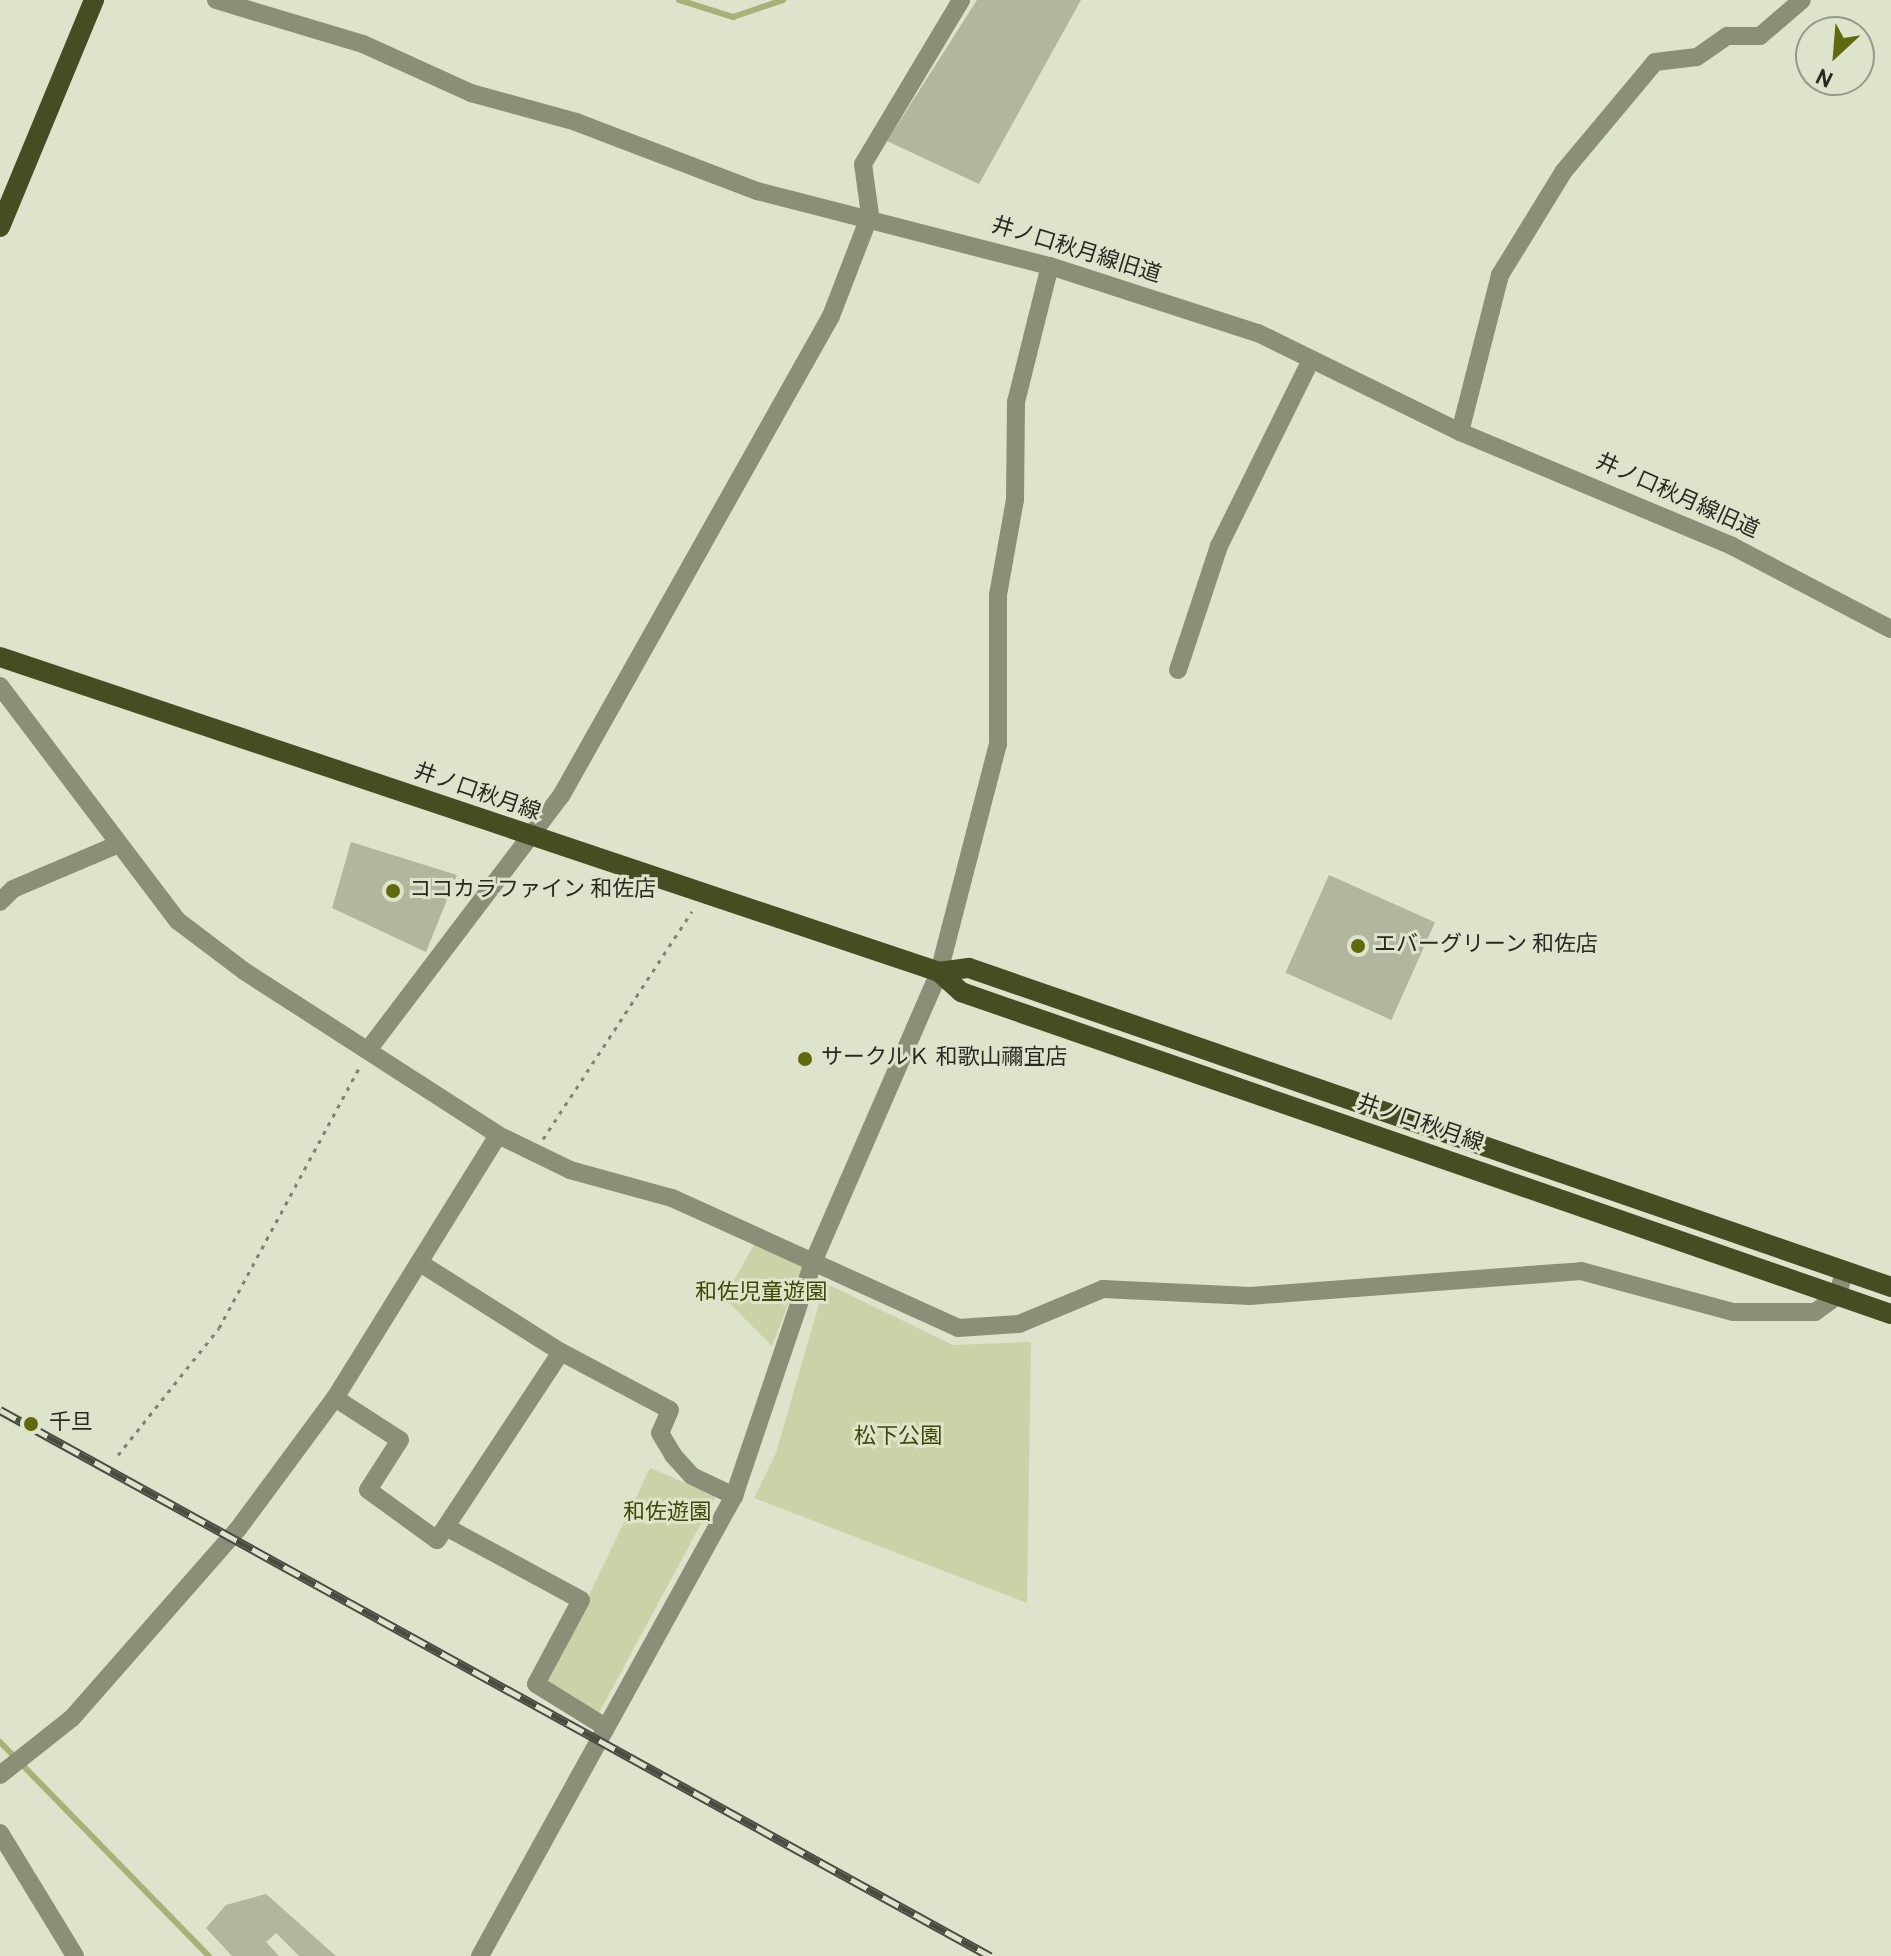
<!DOCTYPE html>
<meta charset="utf-8">
<style>
body{margin:0}
#map{position:relative;width:1891px;height:1956px;overflow:hidden;background:#dee3cb;font-family:Overpass,"Noto Sans JP",sans-serif}
div>[style]{position:absolute}
.green>*{inset:0;background:#cbd2a7}
.stream>*{height:6px;margin:-3px;padding:0 3px;transform-origin:3px;border-radius:3px;background:#a8b17a}
.building>*{inset:0;background:#b2b69f;transform-origin:0 0}
.path>*{height:3px;margin-top:-1.5px;transform-origin:0;background:repeating-linear-gradient(90deg,#808373 0 4px,transparent 0 10px)}
.minor>*{height:18px;margin:-9px;padding:0 9px;transform-origin:9px;border-radius:9px;background:#8b8f78}
.major>*{height:20px;margin:-10px;padding:0 10px;transform-origin:10px;border-radius:10px;background:#474d22}
.rail>*{height:9px;margin-top:-4.5px;transform-origin:0;background:repeating-linear-gradient(90deg,#dee3cb 0 18px,#4a4c41 0 36px);box-sizing:border-box;border-block:2px solid #4a4c41}
.dots>*{width:22px;height:22px;translate:-50% -50%;box-sizing:border-box;border:4px solid #dee3cb;border-radius:50%}
span{translate:-50% -50%;white-space:nowrap;text-align:center;line-height:1.15;-webkit-text-stroke:6px #dee3cb;paint-order:stroke}
.street-label{font-size:22px;color:#282a21}
.poi-label{font-size:22px;color:#282a21}
.left{translate:0 -50%;text-align:left}
.park-label{font-size:22px;color:#414804}
.north{position:absolute;left:1795px;top:16px;width:80px;height:80px;box-sizing:border-box;background:#dee3cb;border:2px solid #959987;border-radius:50%;rotate:206deg;font-size:22px;font-weight:700;line-height:32px;text-align:center;color:#282a21}
.north::after{content:'';display:block;margin:auto;width:28px;height:36px;background:#60690e;clip-path:polygon(50% 0,100% 100%,50% 72%,0 100%)}
</style>
<div id="map">
<div class="green">
<div style="clip-path:polygon(759px 1236px,803px 1266px,772px 1346px,724px 1298px)"></div>
<div style="clip-path:polygon(825px 1283px,953px 1345px,1031px 1342px,1027px 1603px,754px 1498px,776px 1453px)"></div>
<div style="clip-path:polygon(650px 1468px,716px 1496px,598px 1715px,547px 1683px)"></div>
</div>
<div class="stream">
<div style="left:679px;top:0;width:57px;rotate:17.5deg"></div>
<div style="left:733px;top:17px;width:53px;rotate:-18.8deg"></div>
<div style="left:0;top:1742px;width:299px;rotate:45.7deg"></div>
</div>
<div class="building">
<div style="clip-path:polygon(977px 0,1081px 0,979px 184px,887px 141px)"></div>
<div style="clip-path:polygon(351px 842px,457px 875px,426px 952px,332px 908px)"></div>
<div style="left:1329px;top:875px;width:116px;height:107px;rotate:24deg"></div>
<div style="clip-path:polygon(266px 1894px,336px 1956px,299px 1956px,276px 1933px,266px 1942px,279px 1956px,232px 1956px,206px 1928px,226px 1905px)"></div>
</div>
<div class="path">
<div style="left:543px;top:1139px;width:272px;rotate:-56.8deg"></div>
<div style="left:118px;top:1455px;width:162px;rotate:-51.5deg"></div>
<div style="left:219px;top:1328px;width:295px;rotate:-61.7deg"></div>
</div>
<div class="minor">
<div style="left:216px;top:0;width:153px;rotate:16.7deg"></div>
<div style="left:363px;top:44px;width:119px;rotate:24.4deg"></div>
<div style="left:471px;top:93px;width:109px;rotate:15.4deg"></div>
<div style="left:576px;top:122px;width:194px;rotate:20.9deg"></div>
<div style="left:757px;top:191px;width:302px;rotate:14.4deg"></div>
<div style="left:1050px;top:266px;width:219px;rotate:17.9deg"></div>
<div style="left:1258px;top:333px;width:225px;rotate:26.1deg"></div>
<div style="left:1460px;top:432px;width:295px;rotate:22.7deg"></div>
<div style="left:1732px;top:546px;width:179px;rotate:27.6deg"></div>
<div style="left:1460px;top:432px;width:162px;rotate:-75.7deg"></div>
<div style="left:1500px;top:275px;width:122px;rotate:-58.4deg"></div>
<div style="left:1564px;top:171px;width:142px;rotate:-50.1deg"></div>
<div style="left:1655px;top:62px;width:42px;rotate:-6.8deg"></div>
<div style="left:1697px;top:57px;width:37px;rotate:-35deg"></div>
<div style="left:1727px;top:36px;width:33px"></div>
<div style="left:1760px;top:36px;width:55px;rotate:-40.6deg"></div>
<div style="left:1178px;top:670px;width:131px;rotate:-71.7deg"></div>
<div style="left:1219px;top:546px;width:208px;rotate:-63.7deg"></div>
<div style="left:0;top:686px;width:295px;rotate:52.9deg"></div>
<div style="left:178px;top:921px;width:83px;rotate:37.1deg"></div>
<div style="left:244px;top:971px;width:302px;rotate:32.8deg"></div>
<div style="left:498px;top:1135px;width:80px;rotate:25.9deg"></div>
<div style="left:570px;top:1170px;width:106px;rotate:15.4deg"></div>
<div style="left:672px;top:1198px;width:314px;rotate:24.4deg"></div>
<div style="left:958px;top:1328px;width:61px;rotate:-3.8deg"></div>
<div style="left:1019px;top:1324px;width:91px;rotate:-22.6deg"></div>
<div style="left:1103px;top:1289px;width:147px;rotate:2.7deg"></div>
<div style="left:1250px;top:1296px;width:332px;rotate:-4.3deg"></div>
<div style="left:1581px;top:1271px;width:157px;rotate:15.1deg"></div>
<div style="left:1733px;top:1312px;width:82px"></div>
<div style="left:1815px;top:1312px;width:29px;rotate:-36deg"></div>
<div style="left:1838px;top:1295px;width:25px;rotate:-76deg"></div>
<div style="left:0;top:902px;width:18px;rotate:-45deg"></div>
<div style="left:13px;top:889px;width:115px;rotate:-23deg"></div>
<div style="left:368px;top:1050px;width:319px;rotate:-52.8deg"></div>
<div style="left:561px;top:796px;width:551px;rotate:-60.64deg"></div>
<div style="left:831px;top:316px;width:108px;rotate:-68.9deg"></div>
<div style="left:870px;top:215px;width:51px;rotate:-97.8deg"></div>
<div style="left:863px;top:164px;width:191px;rotate:-59.1deg"></div>
<div style="left:420px;top:1263px;width:167px;rotate:32.3deg"></div>
<div style="left:561px;top:1352px;width:123px;rotate:28deg"></div>
<div style="left:670px;top:1410px;width:25px;rotate:113deg"></div>
<div style="left:660px;top:1433px;width:26px;rotate:59deg"></div>
<div style="left:673px;top:1455px;width:28px;rotate:48deg"></div>
<div style="left:692px;top:1476px;width:47px;rotate:25.5deg"></div>
<div style="left:335px;top:1398px;width:77px;rotate:32.9deg"></div>
<div style="left:400px;top:1440px;width:59px;rotate:122.6deg"></div>
<div style="left:368px;top:1490px;width:85px;rotate:35.9deg"></div>
<div style="left:437px;top:1540px;width:225px;rotate:-56.6deg"></div>
<div style="left:446px;top:1527px;width:153px;rotate:28.4deg"></div>
<div style="left:581px;top:1600px;width:95px;rotate:118.2deg"></div>
<div style="left:536px;top:1684px;width:80px;rotate:31.7deg"></div>
<div style="left:0;top:1775px;width:92px;rotate:-38.4deg"></div>
<div style="left:72px;top:1718px;width:252px;rotate:-48.7deg"></div>
<div style="left:238px;top:1529px;width:163px;rotate:-53.5deg"></div>
<div style="left:335px;top:1398px;width:309px;rotate:-58.2deg"></div>
<div style="left:0;top:1833px;width:144px;rotate:58.6deg"></div>
<div style="left:480px;top:1956px;width:525px;rotate:-61.09deg"></div>
<div style="left:734px;top:1496px;width:249px;rotate:-71.3deg"></div>
<div style="left:814px;top:1260px;width:314px;rotate:-66.5deg"></div>
<div style="left:939px;top:972px;width:236px;rotate:-75.5deg"></div>
<div style="left:998px;top:744px;width:149px;rotate:-90deg"></div>
<div style="left:998px;top:595px;width:97px;rotate:-79.9deg"></div>
<div style="left:1015px;top:500px;width:98px;rotate:-89.4deg"></div>
<div style="left:1016px;top:402px;width:140px;rotate:-76deg"></div>
</div>
<div class="major">
<div style="left:0;top:227px;width:246px;rotate:-67.5deg"></div>
<div style="left:0;top:657px;width:990px;rotate:18.54deg"></div>
<div style="left:939px;top:972px;width:30px;rotate:42deg"></div>
<div style="left:961px;top:992px;width:984px;rotate:19.1deg"></div>
<div style="left:939px;top:972px;width:30px;rotate:-8deg"></div>
<div style="left:969px;top:968px;width:976px;rotate:19.08deg"></div>
</div>
<div class="rail">
<div style="left:0;top:1410px;width:1131px;rotate:28.88deg"></div>
</div>
<div class="dots">
<div style="left:393px;top:891px;background:#60690e"></div>
<div style="left:1358px;top:946px;background:#60690e"></div>
<div style="left:805px;top:1059px;background:#60690e"></div>
<div style="left:31px;top:1424px;background:#60690e"></div>
</div>
<div class="street-label">
<span style="left:1076px;top:251px;rotate:17deg">井ノ口秋月線旧道</span>
<span style="left:1677px;top:497px;rotate:24deg">井ノ口秋月線旧道</span>
<span style="left:477px;top:793px;rotate:19deg">井ノ口秋月線</span>
<span style="left:1420px;top:1124px;rotate:19deg">井ノ口秋月線</span>
</div>
<div class="poi-label">
<span class="left" style="left:409px;top:891px">ココカラファイン 和佐店</span>
<span class="left" style="left:1374px;top:946px">エバーグリーン 和佐店</span>
<span class="left" style="left:821px;top:1059px">サークルＫ 和歌山禰宜店</span>
<span class="left" style="left:49px;top:1424px">千旦</span>
</div>
<div class="park-label">
<span style="left:761px;top:1294px">和佐児童遊園</span>
<span style="left:898px;top:1438px">松下公園</span>
<span style="left:667px;top:1514px">和佐遊園</span>
</div>
<div class="north">N</div>
</div>
